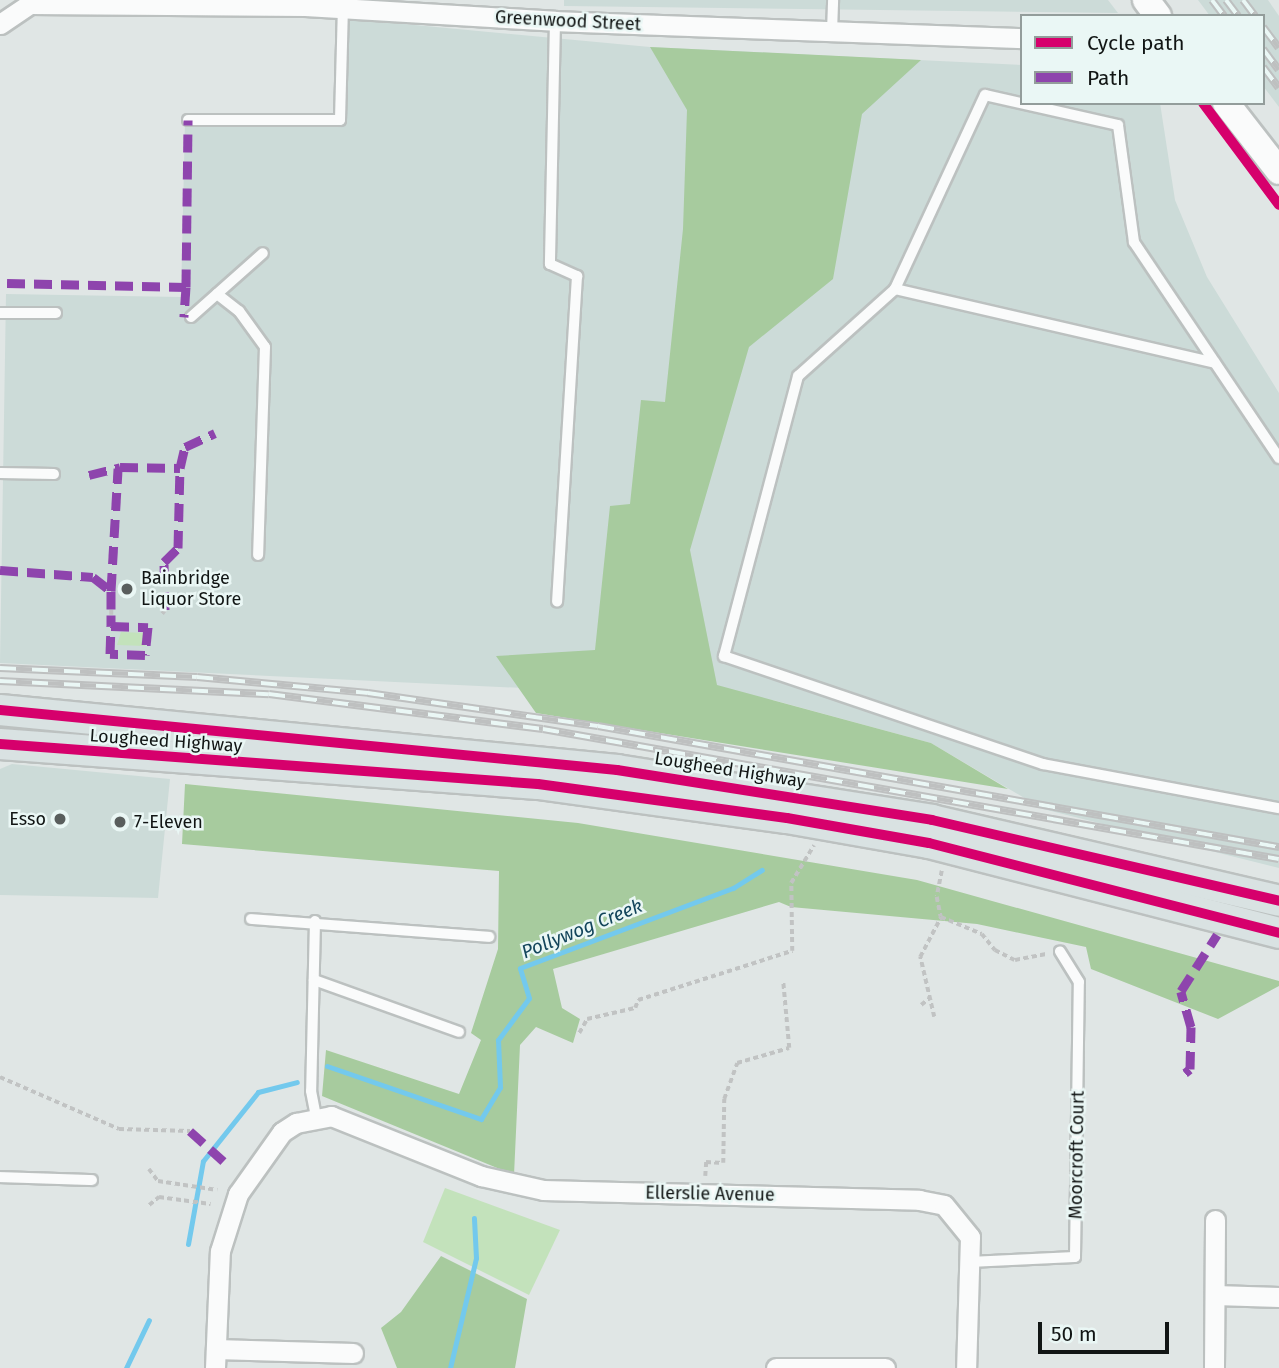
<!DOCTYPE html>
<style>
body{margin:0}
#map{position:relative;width:1279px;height:1368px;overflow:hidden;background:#e0e6e5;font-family:"Fira Sans",sans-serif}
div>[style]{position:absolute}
.built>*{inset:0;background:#ccdbd8}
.green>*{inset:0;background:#c3e2bb}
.forest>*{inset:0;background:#a7cb9e}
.stream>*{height:5px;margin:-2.5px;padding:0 2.5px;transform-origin:2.5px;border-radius:2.5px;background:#73c9ed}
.path>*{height:3.5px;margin-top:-1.75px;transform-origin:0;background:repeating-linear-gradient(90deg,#c1c3c3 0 5px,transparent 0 8.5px)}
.roads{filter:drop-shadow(2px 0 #bcc1c0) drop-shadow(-2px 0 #bcc1c0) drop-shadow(0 2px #bcc1c0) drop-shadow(0 -2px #bcc1c0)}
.lane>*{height:10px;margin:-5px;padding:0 5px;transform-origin:5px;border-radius:5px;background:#fafbfb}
.street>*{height:19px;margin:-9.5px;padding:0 9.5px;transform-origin:9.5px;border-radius:9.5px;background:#fafbfb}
.secondary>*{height:26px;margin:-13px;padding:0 13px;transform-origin:13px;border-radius:13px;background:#fafbfb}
.primary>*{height:30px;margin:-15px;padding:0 15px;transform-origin:15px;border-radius:15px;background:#d9e2e2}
.rail>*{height:8px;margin-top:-4px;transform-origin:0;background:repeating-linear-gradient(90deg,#eaf7f5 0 16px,#bec0c0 0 32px);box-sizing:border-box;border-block:2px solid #bec0c0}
.quiet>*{height:9px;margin-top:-4.5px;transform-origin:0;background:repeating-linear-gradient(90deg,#8e44ad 0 18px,transparent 0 27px)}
.cycleway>*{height:10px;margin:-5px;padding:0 5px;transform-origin:5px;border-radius:5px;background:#d6006c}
.dots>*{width:19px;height:19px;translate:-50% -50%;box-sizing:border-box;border:4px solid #eaf7f5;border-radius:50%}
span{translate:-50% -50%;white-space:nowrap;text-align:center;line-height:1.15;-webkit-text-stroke:5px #eaf7f5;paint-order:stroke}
.street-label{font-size:18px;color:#111514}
.poi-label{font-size:18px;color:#111514}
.left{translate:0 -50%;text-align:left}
.right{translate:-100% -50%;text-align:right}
.water-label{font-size:19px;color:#13455b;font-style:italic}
.legend{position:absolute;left:1020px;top:14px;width:245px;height:91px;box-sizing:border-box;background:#eaf7f5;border:2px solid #939d9b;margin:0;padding:9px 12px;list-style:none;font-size:21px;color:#111514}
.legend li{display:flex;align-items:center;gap:14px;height:35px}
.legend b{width:35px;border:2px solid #939d9b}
.scale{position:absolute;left:1038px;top:1322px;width:131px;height:32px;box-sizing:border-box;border:4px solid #111514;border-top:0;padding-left:9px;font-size:21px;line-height:24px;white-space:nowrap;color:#111514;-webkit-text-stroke:5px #eaf7f5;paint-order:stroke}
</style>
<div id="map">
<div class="built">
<div style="clip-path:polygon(564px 0,1108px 0,1118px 13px,564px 6px)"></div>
<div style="clip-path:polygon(1198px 0,1268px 0,1279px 16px,1279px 107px,1263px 86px,1263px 16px,1210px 16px)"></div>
<div style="clip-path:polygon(362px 20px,650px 47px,1022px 65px,1022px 103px,1160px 103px,1175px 200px,1207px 277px,1279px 393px,1279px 868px,1043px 809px,931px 743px,773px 700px,0 663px,6px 294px,181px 297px,185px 120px,340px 120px,343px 21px)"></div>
<div style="clip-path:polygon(12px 764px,170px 779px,158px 898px,0 895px,0 769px)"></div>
</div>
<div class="green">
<div style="clip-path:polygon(121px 632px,146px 633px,145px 646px,117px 645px)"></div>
<div style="clip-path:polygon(445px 1188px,560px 1230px,529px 1295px,423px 1242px)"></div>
</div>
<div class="forest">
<div style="clip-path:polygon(650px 47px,921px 60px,862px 114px,833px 279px,749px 347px,690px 550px,717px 685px,931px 743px,1008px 789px,536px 713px,496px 656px,595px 650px,610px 506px,630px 504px,641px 400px,665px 402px,683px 229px,687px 110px)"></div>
<div style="clip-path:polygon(185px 784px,578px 823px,917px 880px,1279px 981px,1279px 986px,1218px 1019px,1091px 969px,1086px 947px,977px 924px,791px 907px,779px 902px,553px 969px,562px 1008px,580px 1019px,573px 1043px,536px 1027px,520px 1045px,514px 1175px,322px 1096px,326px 1050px,459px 1094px,481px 1040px,471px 1033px,498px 949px,499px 871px,182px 844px)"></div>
<div style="clip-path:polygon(441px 1256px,527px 1299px,515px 1368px,397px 1368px,381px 1328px,401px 1312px)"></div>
</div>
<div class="stream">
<div style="left:327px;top:1066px;width:163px;rotate:19deg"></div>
<div style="left:481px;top:1119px;width:37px;rotate:-59deg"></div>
<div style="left:500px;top:1087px;width:47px;rotate:-92.4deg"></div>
<div style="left:498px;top:1040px;width:52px;rotate:-53.6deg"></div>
<div style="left:529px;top:998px;width:31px;rotate:-107deg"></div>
<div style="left:520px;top:968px;width:228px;rotate:-20.6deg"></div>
<div style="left:733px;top:888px;width:34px;rotate:-32deg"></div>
<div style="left:188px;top:1244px;width:84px;rotate:-79.8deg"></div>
<div style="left:203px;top:1161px;width:88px;rotate:-51.4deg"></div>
<div style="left:258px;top:1092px;width:40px;rotate:-14.4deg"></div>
<div style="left:126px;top:1368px;width:53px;rotate:-64.4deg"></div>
<div style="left:450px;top:1368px;width:113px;rotate:-76.7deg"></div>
<div style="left:476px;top:1258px;width:40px;rotate:-92.9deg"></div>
</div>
<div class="path">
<div style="left:162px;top:614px;width:5px;rotate:-53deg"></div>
<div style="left:111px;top:615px;width:6px;rotate:-90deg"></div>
<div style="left:942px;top:871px;width:26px;rotate:101deg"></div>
<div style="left:937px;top:897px;width:20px;rotate:79deg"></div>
<div style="left:941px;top:917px;width:44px;rotate:22.5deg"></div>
<div style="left:982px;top:934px;width:21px;rotate:51deg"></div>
<div style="left:995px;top:950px;width:22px;rotate:27deg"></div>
<div style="left:1015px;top:960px;width:33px;rotate:-11deg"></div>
<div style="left:921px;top:1005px;width:11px;rotate:-38deg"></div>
<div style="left:934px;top:1017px;width:62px;rotate:-103.1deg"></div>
<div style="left:920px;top:957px;width:45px;rotate:-62.3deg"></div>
<div style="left:579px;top:1033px;width:16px;rotate:-60deg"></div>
<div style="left:587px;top:1019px;width:49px;rotate:-12.9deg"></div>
<div style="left:635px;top:1008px;width:9px;rotate:-69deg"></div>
<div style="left:638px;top:1000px;width:162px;rotate:-17.7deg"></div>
<div style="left:792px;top:951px;width:68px;rotate:-90.8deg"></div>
<div style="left:791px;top:883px;width:44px;rotate:-58.8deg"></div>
<div style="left:0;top:1077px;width:130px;rotate:23.6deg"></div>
<div style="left:119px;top:1129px;width:71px;rotate:1.6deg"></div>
<div style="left:149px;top:1169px;width:15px;rotate:53deg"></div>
<div style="left:158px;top:1181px;width:60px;rotate:8.7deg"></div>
<div style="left:705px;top:1176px;width:14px;rotate:-86deg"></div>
<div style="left:706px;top:1162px;width:17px;rotate:3deg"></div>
<div style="left:723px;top:1163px;width:64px;rotate:-89.1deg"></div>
<div style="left:724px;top:1099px;width:38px;rotate:-70deg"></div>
<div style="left:737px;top:1063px;width:54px;rotate:-16.1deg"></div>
<div style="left:789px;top:1048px;width:66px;rotate:-95.2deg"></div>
<div style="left:149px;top:1205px;width:13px;rotate:-39deg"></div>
<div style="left:159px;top:1197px;width:52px;rotate:7.7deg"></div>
</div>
<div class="roads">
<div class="lane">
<div style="left:555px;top:21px;width:243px;rotate:91.2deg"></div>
<div style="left:550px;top:264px;width:30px;rotate:24deg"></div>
<div style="left:577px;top:276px;width:326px;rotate:93.5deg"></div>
<div style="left:832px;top:32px;width:32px;rotate:-88deg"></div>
<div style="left:188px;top:120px;width:152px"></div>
<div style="left:340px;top:120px;width:112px;rotate:-88.5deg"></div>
<div style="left:895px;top:289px;width:328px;rotate:13deg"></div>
<div style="left:217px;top:294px;width:28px;rotate:38deg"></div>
<div style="left:239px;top:311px;width:44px;rotate:54.2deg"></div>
<div style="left:265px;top:347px;width:208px;rotate:91.9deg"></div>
<div style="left:0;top:313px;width:56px"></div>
<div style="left:191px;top:317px;width:96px;rotate:-41.6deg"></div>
<div style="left:1279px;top:458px;width:260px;rotate:-123.9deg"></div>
<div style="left:1134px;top:242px;width:118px;rotate:-97.8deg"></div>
<div style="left:1118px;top:125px;width:136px;rotate:-167.3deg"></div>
<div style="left:985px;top:95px;width:214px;rotate:114.9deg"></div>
<div style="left:895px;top:289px;width:130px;rotate:138.1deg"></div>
<div style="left:798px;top:376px;width:290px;rotate:104.8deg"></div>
<div style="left:724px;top:656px;width:337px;rotate:18.7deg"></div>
<div style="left:1043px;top:764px;width:240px;rotate:10.6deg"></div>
<div style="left:0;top:473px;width:54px;rotate:1.1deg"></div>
<div style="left:251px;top:919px;width:239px;rotate:4.3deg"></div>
<div style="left:315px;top:921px;width:170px;rotate:91.3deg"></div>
<div style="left:311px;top:1091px;width:26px;rotate:79deg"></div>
<div style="left:314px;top:980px;width:154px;rotate:19.7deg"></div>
<div style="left:0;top:1177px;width:92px;rotate:1.9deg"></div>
<div style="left:969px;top:1262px;width:106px;rotate:-2.7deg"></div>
<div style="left:1075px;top:1257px;width:275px;rotate:-89.2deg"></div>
<div style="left:1079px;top:982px;width:36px;rotate:-122deg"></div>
</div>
<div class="street">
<div style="left:0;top:24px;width:36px;rotate:-34deg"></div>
<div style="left:30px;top:4px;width:275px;rotate:0.4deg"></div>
<div style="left:305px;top:6px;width:250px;rotate:3.4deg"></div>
<div style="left:555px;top:21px;width:467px;rotate:2.1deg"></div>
<div style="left:1215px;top:1295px;width:64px;rotate:1.8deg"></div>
<div style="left:216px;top:1349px;width:137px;rotate:1.7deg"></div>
<div style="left:215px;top:1368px;width:117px;rotate:-87.6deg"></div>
<div style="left:220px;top:1251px;width:60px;rotate:-72.5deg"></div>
<div style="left:238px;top:1194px;width:76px;rotate:-54.6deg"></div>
<div style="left:282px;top:1132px;width:17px;rotate:-33deg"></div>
<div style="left:296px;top:1123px;width:36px;rotate:-11deg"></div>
<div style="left:331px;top:1116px;width:162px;rotate:21.8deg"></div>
<div style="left:481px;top:1176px;width:64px;rotate:12.7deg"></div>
<div style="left:543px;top:1190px;width:376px;rotate:1.5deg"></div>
<div style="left:919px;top:1200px;width:25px;rotate:11deg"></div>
<div style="left:944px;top:1205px;width:41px;rotate:50.9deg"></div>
<div style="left:970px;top:1237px;width:131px;rotate:91.7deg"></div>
<div style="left:776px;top:1368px;width:109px"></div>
<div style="left:1214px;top:1368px;width:148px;rotate:-89.6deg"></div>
</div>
<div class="secondary">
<div style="left:1146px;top:0;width:20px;rotate:53deg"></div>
<div style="left:1226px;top:103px;width:86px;rotate:52.1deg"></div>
</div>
<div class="primary">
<div style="left:0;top:710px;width:620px;rotate:5.55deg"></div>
<div style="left:617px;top:770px;width:319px;rotate:9deg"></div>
<div style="left:932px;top:820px;width:356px;rotate:13.1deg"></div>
<div style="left:0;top:744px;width:539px;rotate:4.25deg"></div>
<div style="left:538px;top:784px;width:251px;rotate:7.8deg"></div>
<div style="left:787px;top:818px;width:144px;rotate:10deg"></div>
<div style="left:929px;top:843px;width:361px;rotate:14.4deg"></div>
</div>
</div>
<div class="rail">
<div style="left:1212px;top:0;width:20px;rotate:53deg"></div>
<div style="left:1226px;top:0;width:20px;rotate:53deg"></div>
<div style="left:1243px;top:0;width:20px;rotate:53deg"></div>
<div style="left:1263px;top:27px;width:26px;rotate:53deg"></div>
<div style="left:1263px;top:49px;width:26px;rotate:53deg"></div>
<div style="left:1263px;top:67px;width:26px;rotate:53deg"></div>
<div style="left:0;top:668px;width:197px;rotate:2.6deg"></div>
<div style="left:197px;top:677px;width:172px;rotate:5.3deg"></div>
<div style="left:368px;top:693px;width:232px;rotate:8.2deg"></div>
<div style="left:598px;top:726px;width:692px;rotate:10.08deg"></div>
<div style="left:0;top:681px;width:269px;rotate:2.8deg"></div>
<div style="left:269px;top:694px;width:276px;rotate:7.3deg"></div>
<div style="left:543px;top:729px;width:747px;rotate:10.02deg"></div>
</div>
<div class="quiet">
<div style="left:7px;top:283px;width:179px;rotate:1.3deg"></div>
<div style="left:186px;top:287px;width:30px;rotate:94deg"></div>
<div style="left:186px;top:287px;width:167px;rotate:-89.3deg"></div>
<div style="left:89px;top:475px;width:32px;rotate:-14deg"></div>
<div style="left:120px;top:467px;width:60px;rotate:1deg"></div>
<div style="left:0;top:570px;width:93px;rotate:4.3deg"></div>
<div style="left:93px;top:577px;width:23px;rotate:38deg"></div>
<div style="left:111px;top:591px;width:18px;rotate:90deg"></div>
<div style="left:111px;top:591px;width:123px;rotate:-86.7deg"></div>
<div style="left:165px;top:610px;width:48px;rotate:-91.2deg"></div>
<div style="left:164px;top:562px;width:20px;rotate:-45deg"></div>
<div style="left:178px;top:548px;width:80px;rotate:-88.6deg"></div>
<div style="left:180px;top:468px;width:22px;rotate:-77deg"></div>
<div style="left:185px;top:447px;width:33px;rotate:-25deg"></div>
<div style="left:111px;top:626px;width:37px;rotate:2deg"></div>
<div style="left:148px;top:627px;width:28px;rotate:96deg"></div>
<div style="left:145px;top:655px;width:35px;rotate:-178deg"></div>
<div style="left:110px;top:654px;width:28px;rotate:-88deg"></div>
<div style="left:111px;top:626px;width:11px;rotate:-90deg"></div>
<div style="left:1185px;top:1073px;width:6px;rotate:-39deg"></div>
<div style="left:1190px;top:1069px;width:42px;rotate:-88.6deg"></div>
<div style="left:1191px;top:1027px;width:37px;rotate:-106deg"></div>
<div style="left:1181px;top:991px;width:67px;rotate:-57.3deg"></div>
<div style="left:190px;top:1131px;width:54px;rotate:42deg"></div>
</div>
<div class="cycleway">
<div style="left:1203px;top:103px;width:127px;rotate:53.3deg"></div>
<div style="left:0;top:710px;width:620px;rotate:5.55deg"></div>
<div style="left:617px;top:770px;width:319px;rotate:9deg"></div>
<div style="left:932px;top:820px;width:356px;rotate:13.1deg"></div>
<div style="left:0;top:744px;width:539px;rotate:4.25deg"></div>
<div style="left:538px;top:784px;width:251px;rotate:7.8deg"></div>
<div style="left:787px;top:818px;width:144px;rotate:10deg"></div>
<div style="left:929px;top:843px;width:361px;rotate:14.4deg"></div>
</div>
<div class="dots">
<div style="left:127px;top:589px;background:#595e5d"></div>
<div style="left:60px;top:819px;background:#595e5d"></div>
<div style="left:120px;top:822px;background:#595e5d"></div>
</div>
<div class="street-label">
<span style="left:568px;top:21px;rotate:3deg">Greenwood Street</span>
<span style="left:166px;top:741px;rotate:4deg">Lougheed Highway</span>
<span style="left:730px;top:770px;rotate:9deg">Lougheed Highway</span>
<span style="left:1077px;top:1155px;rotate:-89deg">Moorcroft Court</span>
<span style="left:710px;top:1194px;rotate:1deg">Ellerslie Avenue</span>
</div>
<div class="poi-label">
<span class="left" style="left:141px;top:589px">Bainbridge<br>Liquor Store</span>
<span class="right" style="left:46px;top:819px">Esso</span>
<span class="left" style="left:134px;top:822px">7-Eleven</span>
</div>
<div class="water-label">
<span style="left:582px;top:929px;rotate:-22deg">Pollywog Creek</span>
</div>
<ul class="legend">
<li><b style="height:9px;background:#d6006c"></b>Cycle path</li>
<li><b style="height:9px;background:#8e44ad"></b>Path</li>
</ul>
<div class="scale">50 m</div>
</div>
